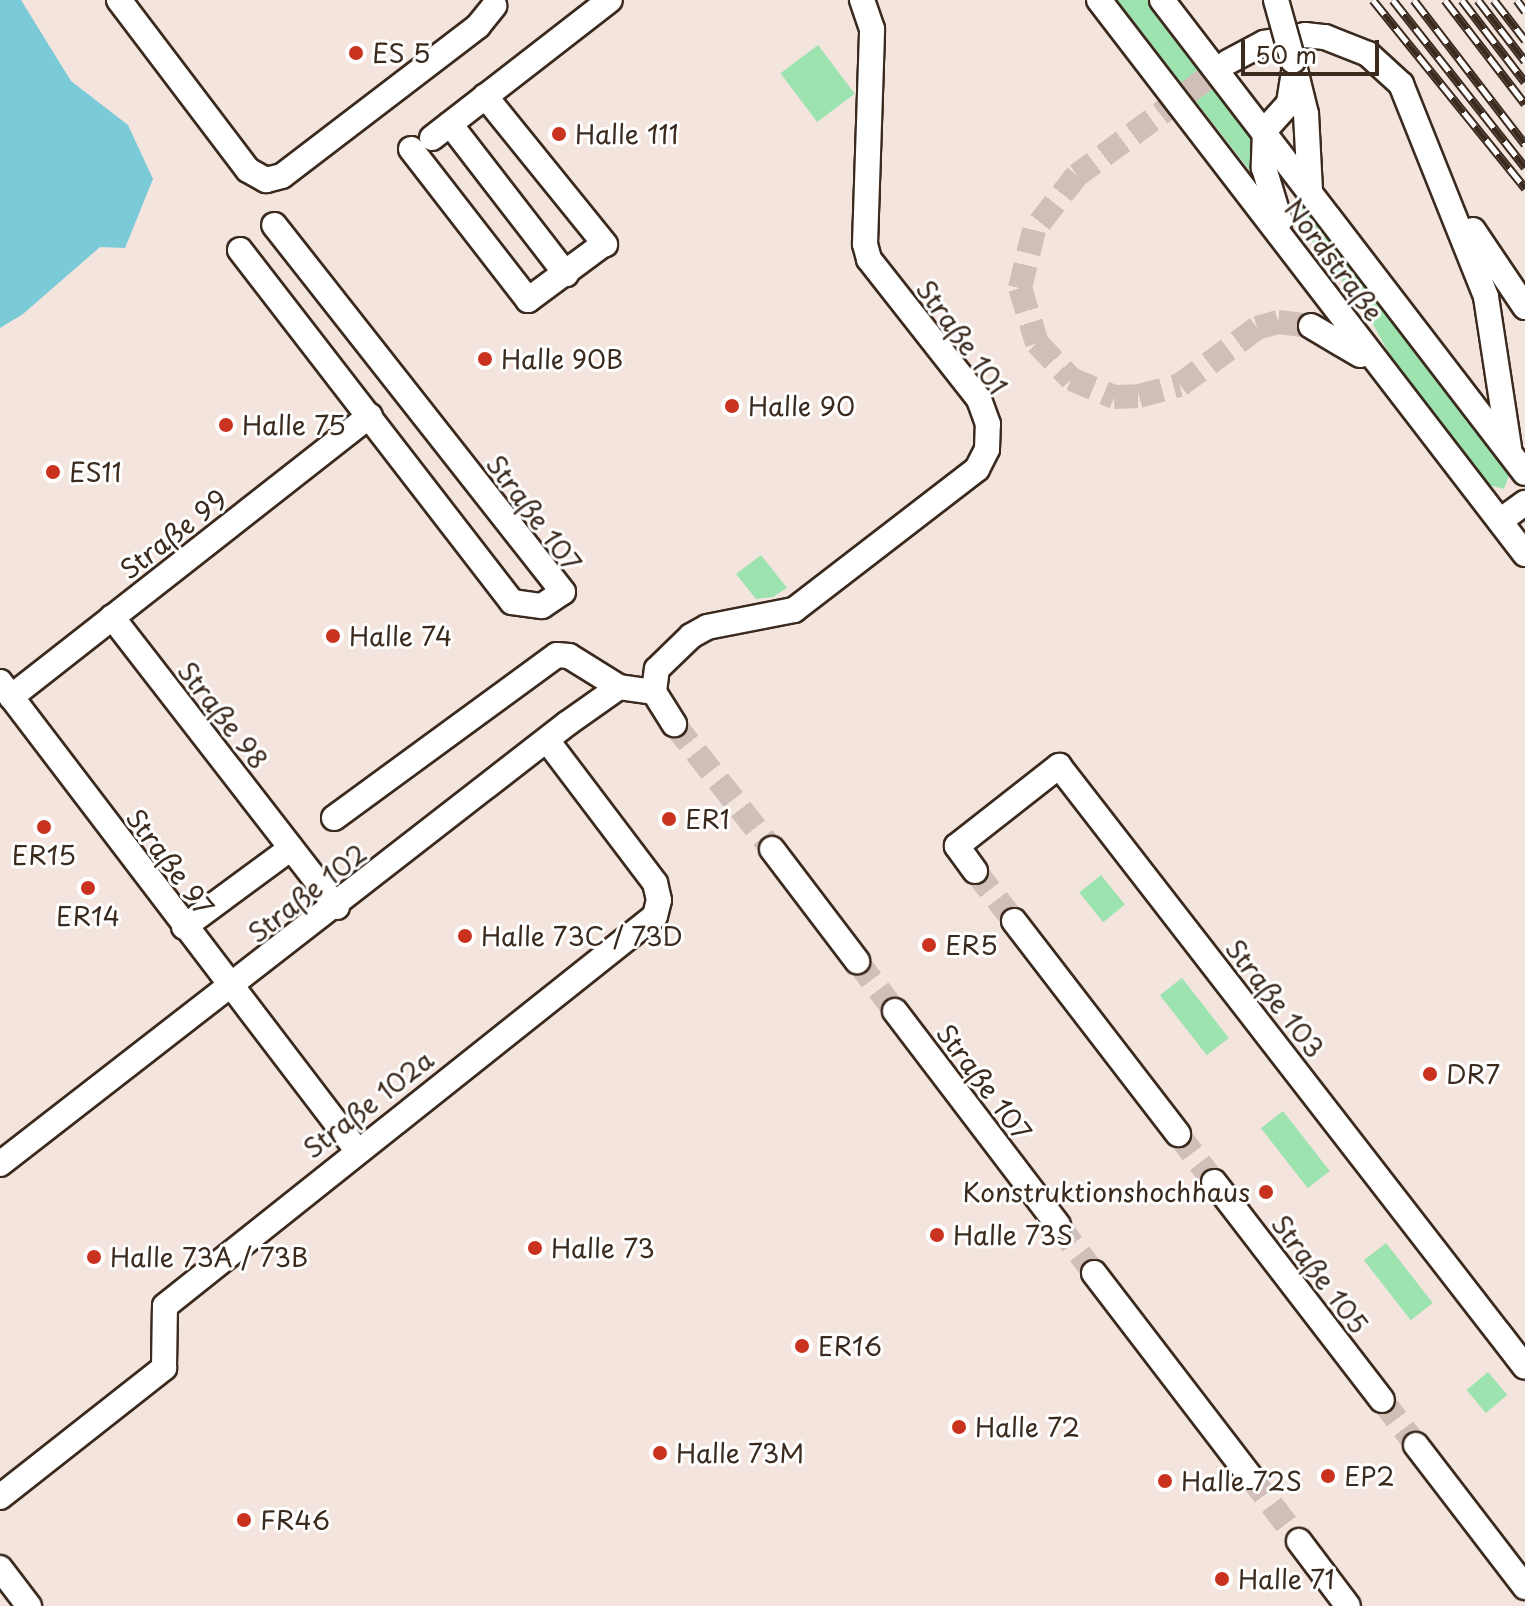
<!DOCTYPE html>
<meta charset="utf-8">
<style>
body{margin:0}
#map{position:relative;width:1525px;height:1606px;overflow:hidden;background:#f4e4de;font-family:"Playpen Sans",sans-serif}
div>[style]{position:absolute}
.green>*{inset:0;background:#9de3b0;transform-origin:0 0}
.water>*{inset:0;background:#7bcad7}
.minor-tunnel>*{height:24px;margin-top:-12px;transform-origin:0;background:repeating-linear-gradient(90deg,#cfbfb8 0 24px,transparent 0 36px)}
.roads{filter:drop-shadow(2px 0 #3b2a1e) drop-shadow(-2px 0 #3b2a1e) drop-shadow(0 2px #3b2a1e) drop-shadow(0 -2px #3b2a1e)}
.minor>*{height:24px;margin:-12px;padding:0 12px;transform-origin:12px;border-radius:12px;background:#fff}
.rail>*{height:9px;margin-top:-4.5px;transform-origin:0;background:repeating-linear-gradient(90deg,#fff 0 18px,#3b2a1e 0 36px);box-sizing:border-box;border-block:2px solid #3b2a1e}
.bridges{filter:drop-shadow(2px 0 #3b2a1e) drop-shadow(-2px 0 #3b2a1e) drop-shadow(0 2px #3b2a1e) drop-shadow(0 -2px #3b2a1e)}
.minor-bridge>*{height:24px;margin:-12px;padding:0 12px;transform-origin:12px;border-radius:12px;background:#fff}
.dots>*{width:22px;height:22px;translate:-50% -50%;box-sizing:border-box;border:4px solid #fff;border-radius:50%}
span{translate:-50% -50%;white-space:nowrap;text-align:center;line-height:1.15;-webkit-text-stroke:6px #fff;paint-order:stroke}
.poi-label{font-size:26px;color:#3b2a1e}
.left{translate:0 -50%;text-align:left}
.right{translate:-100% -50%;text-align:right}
.street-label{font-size:26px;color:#3b2a1e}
.scale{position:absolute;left:1241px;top:40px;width:138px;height:36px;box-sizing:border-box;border:4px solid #3b2a1e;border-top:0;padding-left:10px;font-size:24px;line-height:28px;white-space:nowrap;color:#3b2a1e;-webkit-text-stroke:6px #fff;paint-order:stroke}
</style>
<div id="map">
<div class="green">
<div style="clip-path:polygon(1117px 0,1150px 0,1250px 132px,1250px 171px)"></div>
<div style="left:818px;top:45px;width:61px;height:47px;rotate:53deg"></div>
<div style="clip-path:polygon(1297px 198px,1510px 473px,1504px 489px,1485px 484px,1399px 372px,1368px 315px,1292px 215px,1291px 202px)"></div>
<div style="clip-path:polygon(761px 555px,787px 588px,773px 597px,756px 599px,736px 574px)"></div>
<div style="left:1101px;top:875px;width:38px;height:28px;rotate:51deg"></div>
<div style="left:1182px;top:978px;width:76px;height:28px;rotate:52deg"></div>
<div style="left:1283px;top:1111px;width:76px;height:28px;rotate:52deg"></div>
<div style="left:1386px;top:1243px;width:76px;height:28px;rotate:52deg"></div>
<div style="left:1488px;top:1372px;width:30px;height:28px;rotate:50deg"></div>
</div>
<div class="water">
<div style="clip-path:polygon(0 0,21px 0,71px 81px,128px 125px,153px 179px,125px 248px,100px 247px,23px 314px,0 328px)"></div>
</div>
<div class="minor-tunnel">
<div style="left:1160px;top:114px;width:86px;rotate:-37.4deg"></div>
<div style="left:1152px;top:120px;width:93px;rotate:143.7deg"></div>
<div style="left:1077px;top:175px;width:70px;rotate:128deg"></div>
<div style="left:1034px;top:230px;width:60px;rotate:103.6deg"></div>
<div style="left:1020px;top:288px;width:58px;rotate:72.8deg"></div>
<div style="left:1037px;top:343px;width:50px;rotate:46.6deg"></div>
<div style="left:1071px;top:379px;width:47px;rotate:22.7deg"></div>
<div style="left:1114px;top:397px;width:25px;rotate:-2deg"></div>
<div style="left:1139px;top:396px;width:42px;rotate:-15deg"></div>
<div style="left:1180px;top:385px;width:96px;rotate:-36.5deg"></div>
<div style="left:1257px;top:328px;width:22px;rotate:-16deg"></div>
<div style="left:1278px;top:322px;width:33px;rotate:7deg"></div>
<div style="left:674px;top:724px;width:159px;rotate:51.9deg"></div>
<div style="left:975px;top:871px;width:63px;rotate:52deg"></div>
<div style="left:857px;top:961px;width:63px;rotate:52.8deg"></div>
<div style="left:1178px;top:1134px;width:60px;rotate:53.1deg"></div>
<div style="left:1058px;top:1225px;width:60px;rotate:53.1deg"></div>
<div style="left:1382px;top:1400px;width:56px;rotate:52.9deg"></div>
<div style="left:1250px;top:1476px;width:81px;rotate:53deg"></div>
</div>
<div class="roads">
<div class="minor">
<div style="left:119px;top:0;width:213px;rotate:52.8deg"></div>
<div style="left:248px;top:170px;width:21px;rotate:29deg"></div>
<div style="left:266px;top:180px;width:16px;rotate:-14deg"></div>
<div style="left:282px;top:176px;width:247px;rotate:-37.4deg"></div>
<div style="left:478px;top:26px;width:26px;rotate:-51deg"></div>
<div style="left:1099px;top:0;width:699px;rotate:52.44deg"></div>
<div style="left:1162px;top:0;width:596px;rotate:52.5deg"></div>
<div style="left:1293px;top:61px;width:55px;rotate:76.2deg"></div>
<div style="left:1306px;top:114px;width:76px;rotate:87deg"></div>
<div style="left:1228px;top:62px;width:41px;rotate:-27.8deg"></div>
<div style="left:1264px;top:43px;width:42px;rotate:-11deg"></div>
<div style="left:1305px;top:35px;width:20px;rotate:6deg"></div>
<div style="left:1325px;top:37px;width:46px;rotate:21.6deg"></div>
<div style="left:1368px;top:54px;width:45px;rotate:42.3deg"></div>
<div style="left:1401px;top:84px;width:229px;rotate:68.2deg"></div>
<div style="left:1486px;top:297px;width:153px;rotate:81.3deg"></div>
<div style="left:485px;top:96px;width:191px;rotate:51deg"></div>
<div style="left:450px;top:124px;width:190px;rotate:52.3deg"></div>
<div style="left:1265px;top:130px;width:38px;rotate:92deg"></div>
<div style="left:1264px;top:168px;width:55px;rotate:73.2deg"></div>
<div style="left:1265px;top:130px;width:36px;rotate:-48deg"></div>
<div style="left:1289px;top:103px;width:30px;rotate:-81deg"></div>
<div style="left:432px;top:138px;width:225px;rotate:-37.8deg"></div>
<div style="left:411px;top:149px;width:191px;rotate:52.2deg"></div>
<div style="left:528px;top:300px;width:91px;rotate:-36.5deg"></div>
<div style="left:1473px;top:230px;width:93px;rotate:56deg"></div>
<div style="left:240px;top:250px;width:445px;rotate:52.3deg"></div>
<div style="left:512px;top:602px;width:30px;rotate:8deg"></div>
<div style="left:542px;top:606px;width:25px;rotate:-34deg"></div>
<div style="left:563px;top:592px;width:467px;rotate:-128.2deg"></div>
<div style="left:1311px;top:326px;width:57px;rotate:30.6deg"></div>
<div style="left:1500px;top:521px;width:31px;rotate:-36deg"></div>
<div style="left:112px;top:617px;width:367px;rotate:52.2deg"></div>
<div style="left:0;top:682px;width:587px;rotate:52.68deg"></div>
<div style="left:654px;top:692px;width:23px;rotate:-83deg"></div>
<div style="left:657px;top:669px;width:47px;rotate:-44.1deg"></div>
<div style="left:691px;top:636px;width:18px;rotate:-29deg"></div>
<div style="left:707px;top:627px;width:89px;rotate:-11.1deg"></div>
<div style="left:794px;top:610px;width:231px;rotate:-37.6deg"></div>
<div style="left:977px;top:469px;width:22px;rotate:-63deg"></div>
<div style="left:987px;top:449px;width:25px;rotate:-88deg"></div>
<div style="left:988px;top:424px;width:27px;rotate:-110deg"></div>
<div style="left:979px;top:399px;width:178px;rotate:-128.2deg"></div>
<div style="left:869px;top:259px;width:16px;rotate:-105deg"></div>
<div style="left:865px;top:244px;width:215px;rotate:-88.1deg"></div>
<div style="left:872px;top:29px;width:31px;rotate:-109deg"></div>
<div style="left:654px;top:692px;width:38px;rotate:58deg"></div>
<div style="left:11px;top:697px;width:456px;rotate:-38.1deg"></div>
<div style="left:334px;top:818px;width:276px;rotate:-36.2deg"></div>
<div style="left:557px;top:655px;width:12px;rotate:5deg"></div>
<div style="left:569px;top:656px;width:59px;rotate:31.8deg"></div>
<div style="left:772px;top:849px;width:141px;rotate:52.8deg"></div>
<div style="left:975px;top:871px;width:31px;rotate:-126deg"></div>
<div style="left:957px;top:846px;width:130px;rotate:-38.1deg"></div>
<div style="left:1059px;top:766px;width:760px;rotate:52.21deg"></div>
<div style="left:1014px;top:921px;width:269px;rotate:52.4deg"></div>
<div style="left:184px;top:927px;width:133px;rotate:-36.4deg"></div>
<div style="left:895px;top:1011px;width:269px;rotate:52.7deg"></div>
<div style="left:0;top:1164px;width:719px;rotate:-37.83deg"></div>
<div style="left:568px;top:723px;width:62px;rotate:-35.2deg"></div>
<div style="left:619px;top:687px;width:35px;rotate:8deg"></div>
<div style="left:1214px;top:1182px;width:275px;rotate:52.4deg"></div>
<div style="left:1094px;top:1273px;width:256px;rotate:52.5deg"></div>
<div style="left:1416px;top:1445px;width:179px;rotate:52.5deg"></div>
<div style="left:0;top:1497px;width:209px;rotate:-38.2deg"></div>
<div style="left:164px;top:1368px;width:62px;rotate:-89.1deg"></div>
<div style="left:165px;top:1306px;width:626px;rotate:-38.52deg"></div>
<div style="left:655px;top:916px;width:16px;rotate:-76deg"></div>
<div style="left:659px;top:900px;width:17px;rotate:-103deg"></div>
<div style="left:655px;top:883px;width:179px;rotate:-127.1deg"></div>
<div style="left:1299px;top:1541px;width:81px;rotate:53deg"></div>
<div style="left:0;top:1568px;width:48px;rotate:52.7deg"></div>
</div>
</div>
<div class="rail">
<div style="left:1373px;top:0;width:242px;rotate:51deg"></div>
<div style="left:1393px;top:0;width:213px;rotate:51.7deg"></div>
<div style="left:1414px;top:0;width:182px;rotate:52.4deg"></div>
<div style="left:1445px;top:0;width:131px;rotate:52.4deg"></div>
<div style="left:1462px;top:0;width:103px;rotate:52.5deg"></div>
<div style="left:1478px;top:0;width:77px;rotate:52.4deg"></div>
<div style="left:1494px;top:0;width:51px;rotate:52.2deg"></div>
<div style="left:1517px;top:0;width:14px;rotate:54deg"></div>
</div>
<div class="bridges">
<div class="minor-bridge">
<div style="left:1276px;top:0;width:63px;rotate:74.4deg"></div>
</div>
</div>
<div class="dots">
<div style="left:356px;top:53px;background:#c8321e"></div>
<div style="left:559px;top:134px;background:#c8321e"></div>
<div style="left:485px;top:359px;background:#c8321e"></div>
<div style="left:732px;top:406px;background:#c8321e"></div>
<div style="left:226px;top:425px;background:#c8321e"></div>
<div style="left:53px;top:472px;background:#c8321e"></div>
<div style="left:333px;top:636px;background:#c8321e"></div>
<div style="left:669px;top:819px;background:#c8321e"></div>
<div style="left:44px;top:827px;background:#c8321e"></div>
<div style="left:88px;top:888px;background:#c8321e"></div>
<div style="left:465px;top:936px;background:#c8321e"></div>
<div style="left:929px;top:945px;background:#c8321e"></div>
<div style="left:1430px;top:1074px;background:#c8321e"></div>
<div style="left:1266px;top:1192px;background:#c8321e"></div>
<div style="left:937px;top:1235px;background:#c8321e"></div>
<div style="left:535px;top:1248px;background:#c8321e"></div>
<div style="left:94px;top:1257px;background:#c8321e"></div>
<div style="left:802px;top:1346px;background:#c8321e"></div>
<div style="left:959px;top:1427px;background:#c8321e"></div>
<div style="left:660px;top:1453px;background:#c8321e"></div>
<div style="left:1328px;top:1476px;background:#c8321e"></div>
<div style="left:1165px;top:1481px;background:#c8321e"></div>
<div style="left:244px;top:1520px;background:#c8321e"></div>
<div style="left:1222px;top:1579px;background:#c8321e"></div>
</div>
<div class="poi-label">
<span class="left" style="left:372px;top:53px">ES 5</span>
<span class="left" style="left:575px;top:134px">Halle 111</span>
<span class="left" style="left:501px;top:359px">Halle 90B</span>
<span class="left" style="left:748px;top:406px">Halle 90</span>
<span class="left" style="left:242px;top:425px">Halle 75</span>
<span class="left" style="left:69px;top:472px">ES11</span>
<span class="left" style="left:349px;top:636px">Halle 74</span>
<span class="left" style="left:685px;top:819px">ER1</span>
<span style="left:44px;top:855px">ER15</span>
<span style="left:88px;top:916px">ER14</span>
<span class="left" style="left:481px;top:936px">Halle 73C / 73D</span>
<span class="left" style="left:945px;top:945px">ER5</span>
<span class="left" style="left:1446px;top:1074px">DR7</span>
<span class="right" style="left:1250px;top:1192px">Konstruktionshochhaus</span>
<span class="left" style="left:953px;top:1235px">Halle 73S</span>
<span class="left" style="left:551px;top:1248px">Halle 73</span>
<span class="left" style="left:110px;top:1257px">Halle 73A / 73B</span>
<span class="left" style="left:818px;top:1346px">ER16</span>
<span class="left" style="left:975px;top:1427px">Halle 72</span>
<span class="left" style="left:676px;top:1453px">Halle 73M</span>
<span class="left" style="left:1344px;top:1476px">EP2</span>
<span class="left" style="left:1181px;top:1481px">Halle 72S</span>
<span class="left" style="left:260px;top:1520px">FR46</span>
<span class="left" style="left:1238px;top:1579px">Halle 71</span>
</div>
<div class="street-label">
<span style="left:1334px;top:260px;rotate:53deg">Nordstraße</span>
<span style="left:962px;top:337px;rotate:54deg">Straße 101</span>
<span style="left:534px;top:513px;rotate:53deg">Straße 107</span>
<span style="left:173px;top:534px;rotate:-38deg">Straße 99</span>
<span style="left:223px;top:715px;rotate:52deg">Straße 98</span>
<span style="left:170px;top:862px;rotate:53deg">Straße 97</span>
<span style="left:307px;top:893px;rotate:-38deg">Straße 102</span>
<span style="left:1275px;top:998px;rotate:52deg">Straße 103</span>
<span style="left:984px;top:1082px;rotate:53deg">Straße 107</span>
<span style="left:368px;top:1104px;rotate:-38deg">Straße 102a</span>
<span style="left:1320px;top:1274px;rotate:53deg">Straße 105</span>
</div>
<div class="scale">50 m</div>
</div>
